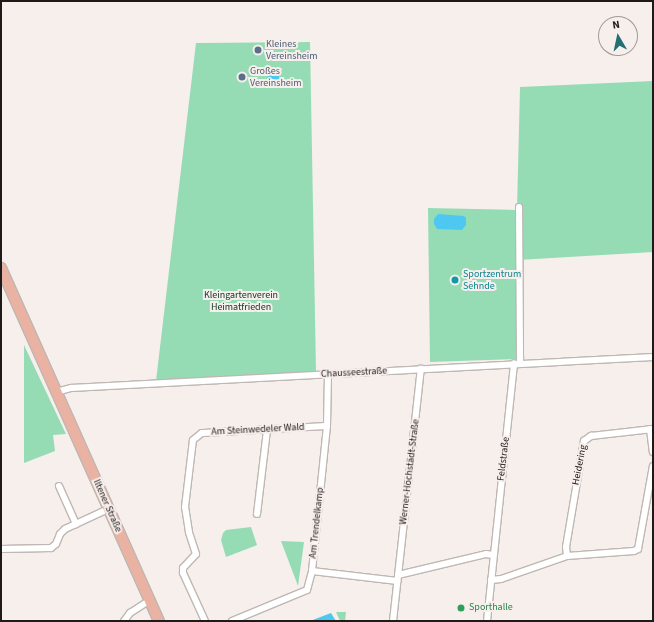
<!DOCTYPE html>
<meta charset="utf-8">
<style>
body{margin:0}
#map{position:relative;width:654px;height:622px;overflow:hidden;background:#f7efec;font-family:"Source Sans 3",sans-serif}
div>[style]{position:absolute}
.green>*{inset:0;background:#95dcb5}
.water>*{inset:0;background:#4fc8f1}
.roads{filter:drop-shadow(1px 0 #bfb7b3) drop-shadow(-1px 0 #bfb7b3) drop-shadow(0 1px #bfb7b3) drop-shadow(0 -1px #bfb7b3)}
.street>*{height:6px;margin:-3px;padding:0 3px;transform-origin:3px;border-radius:3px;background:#fff}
.primary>*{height:10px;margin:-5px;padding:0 5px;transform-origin:5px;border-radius:5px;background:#eab2a3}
.dots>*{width:11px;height:11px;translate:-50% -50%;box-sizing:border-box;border:2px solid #f7efec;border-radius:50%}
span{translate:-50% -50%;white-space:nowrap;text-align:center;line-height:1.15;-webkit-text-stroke:4px #f7efec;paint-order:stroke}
.service-label{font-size:10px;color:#4e5e75}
.left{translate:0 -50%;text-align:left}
.culture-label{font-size:10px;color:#0d838f}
.park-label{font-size:10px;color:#093622}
.street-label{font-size:10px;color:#1d1a19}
.leisure-label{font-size:10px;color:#27864d}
.frame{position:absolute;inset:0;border:2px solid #1d1a19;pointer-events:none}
.north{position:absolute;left:598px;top:16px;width:40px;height:40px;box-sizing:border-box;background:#f7efec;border:1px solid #a09a98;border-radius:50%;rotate:351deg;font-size:11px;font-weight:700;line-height:16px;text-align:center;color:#1d1a19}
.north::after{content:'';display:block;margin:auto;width:14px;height:18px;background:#246e75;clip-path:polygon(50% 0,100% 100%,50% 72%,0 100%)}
</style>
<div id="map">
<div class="green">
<div style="clip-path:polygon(310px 42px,316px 371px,156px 381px,196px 43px)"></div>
<div style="clip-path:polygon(653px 81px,653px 252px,518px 260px,516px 359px,430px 362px,428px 208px,517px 210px,520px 87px)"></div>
<div style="clip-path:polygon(24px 345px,66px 434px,53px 435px,55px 451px,24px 463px)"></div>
<div style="clip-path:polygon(251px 527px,257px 545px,226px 557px,221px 540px,223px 533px,226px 530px)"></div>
<div style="clip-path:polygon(281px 541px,304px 542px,298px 586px)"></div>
<div style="clip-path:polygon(336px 612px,346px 612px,345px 621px,340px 621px)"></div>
</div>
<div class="water">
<div style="clip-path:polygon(268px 75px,279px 76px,281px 81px,275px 82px,267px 78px)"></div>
<div style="clip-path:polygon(438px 214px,464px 216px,466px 218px,466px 225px,462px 230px,437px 229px,434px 224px,434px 219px)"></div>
<div style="clip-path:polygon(331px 613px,336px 621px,310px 621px)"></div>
</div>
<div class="roads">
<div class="street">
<div style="left:519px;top:207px;width:156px;rotate:89.6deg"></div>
<div style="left:56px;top:392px;width:16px;rotate:-15deg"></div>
<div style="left:71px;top:388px;width:583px;rotate:-3.05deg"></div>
<div style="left:650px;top:429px;width:23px;rotate:83deg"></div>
<div style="left:59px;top:486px;width:42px;rotate:65.9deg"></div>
<div style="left:257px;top:514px;width:85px;rotate:-83.2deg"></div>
<div style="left:1px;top:549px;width:50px;rotate:-1.1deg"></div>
<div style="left:51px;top:548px;width:6px;rotate:-39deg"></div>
<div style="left:56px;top:544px;width:11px;rotate:-68deg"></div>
<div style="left:60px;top:534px;width:7px;rotate:-45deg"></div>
<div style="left:65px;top:529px;width:47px;rotate:-24.9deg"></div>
<div style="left:567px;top:556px;width:9px;rotate:-96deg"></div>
<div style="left:566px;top:547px;width:108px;rotate:-80.4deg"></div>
<div style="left:584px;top:441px;width:9px;rotate:-36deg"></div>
<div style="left:591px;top:436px;width:62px;rotate:-6.4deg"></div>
<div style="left:312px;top:571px;width:86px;rotate:6.7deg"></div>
<div style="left:398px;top:575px;width:90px;rotate:-13.4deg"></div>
<div style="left:486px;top:554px;width:7px;rotate:8deg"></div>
<div style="left:491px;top:580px;width:10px;rotate:-6deg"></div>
<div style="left:501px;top:579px;width:70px;rotate:-19.2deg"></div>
<div style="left:567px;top:556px;width:67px;rotate:-4.3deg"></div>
<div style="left:634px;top:551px;width:4px;rotate:-27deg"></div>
<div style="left:638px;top:549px;width:84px;rotate:-79.8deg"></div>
<div style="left:124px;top:621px;width:10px;rotate:-53deg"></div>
<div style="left:130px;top:613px;width:24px;rotate:-33deg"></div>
<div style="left:205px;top:621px;width:53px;rotate:-114.6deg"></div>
<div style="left:183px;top:573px;width:5px;rotate:-90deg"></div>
<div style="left:183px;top:568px;width:19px;rotate:-47deg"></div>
<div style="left:196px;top:554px;width:23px;rotate:-108deg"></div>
<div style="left:189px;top:532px;width:25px;rotate:-99deg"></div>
<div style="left:185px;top:507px;width:67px;rotate:-83.2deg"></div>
<div style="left:193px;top:440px;width:11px;rotate:-38deg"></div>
<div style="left:202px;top:433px;width:125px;rotate:-3.2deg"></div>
<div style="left:232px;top:621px;width:81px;rotate:-22.5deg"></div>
<div style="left:307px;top:590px;width:20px;rotate:-75deg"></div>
<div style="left:312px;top:571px;width:146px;rotate:-84.1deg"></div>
<div style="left:327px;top:426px;width:52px;rotate:-88.9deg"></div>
<div style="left:393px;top:621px;width:254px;rotate:-83.7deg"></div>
<div style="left:487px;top:621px;width:259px;rotate:-84deg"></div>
</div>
<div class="primary">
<div style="left:1px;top:268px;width:387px;rotate:65.9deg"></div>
</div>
</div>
<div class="dots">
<div style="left:258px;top:50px;background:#5c6f8a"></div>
<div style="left:242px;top:77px;background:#5c6f8a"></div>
<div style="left:455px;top:280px;background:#0f9aa8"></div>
<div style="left:461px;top:608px;background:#2e9e5b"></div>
</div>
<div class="service-label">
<span class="left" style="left:266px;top:50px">Kleines<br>Vereinsheim</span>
<span class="left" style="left:250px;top:77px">Großes<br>Vereinsheim</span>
</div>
<div class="culture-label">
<span class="left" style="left:463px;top:280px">Sportzentrum<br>Sehnde</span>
</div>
<div class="park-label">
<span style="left:241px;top:301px">Kleingartenverein<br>Heimatfrieden</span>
</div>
<div class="street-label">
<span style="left:354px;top:373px;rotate:-3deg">Chausseestraße</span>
<span style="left:258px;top:430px;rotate:-3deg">Am Steinwedeler Wald</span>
<span style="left:504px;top:459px;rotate:-83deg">Feldstraße</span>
<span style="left:580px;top:465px;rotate:-79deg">Heidering</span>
<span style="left:410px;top:472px;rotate:-83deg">Werner-Höchstädt-Straße</span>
<span style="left:107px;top:506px;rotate:66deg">Iltener Straße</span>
<span style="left:317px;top:523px;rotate:-84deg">Am Trendelkamp</span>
</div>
<div class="leisure-label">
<span class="left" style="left:469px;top:608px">Sporthalle</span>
</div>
<div class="frame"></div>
<div class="north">N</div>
</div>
